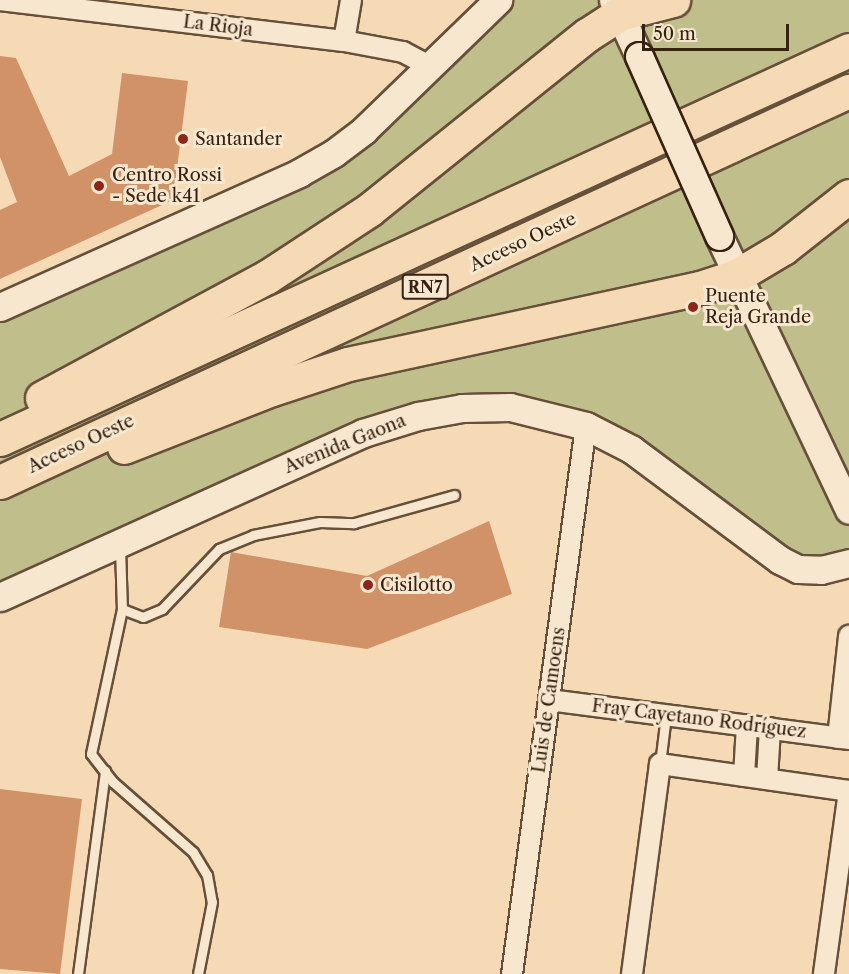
<!DOCTYPE html>
<meta charset="utf-8">
<style>
body{margin:0}
#map{position:relative;width:849px;height:974px;overflow:hidden;background:#f5dab5;font-family:"Libre Caslon Text",serif}
div>[style]{position:absolute}
.green>*{inset:0;background:#c0be8b}
.building>*{inset:0;background:#d29267}
.roads{filter:drop-shadow(2px 0 #66503a) drop-shadow(-2px 0 #66503a) drop-shadow(0 2px #66503a) drop-shadow(0 -2px #66503a)}
.lane>*{height:9px;margin:-4.5px;padding:0 4.5px;transform-origin:4.5px;border-radius:4.5px;background:#f8e7cf}
.street>*{height:20px;margin:-10px;padding:0 10px;transform-origin:10px;border-radius:10px;background:#f8e7cf}
.secondary>*{height:27px;margin:-13.5px;padding:0 13.5px;transform-origin:13.5px;border-radius:13.5px;background:#f8e7cf}
.highway>*{height:33px;margin:-16.5px;padding:0 16.5px;transform-origin:16.5px;border-radius:16.5px;background:#f5dab5}
.bridges{filter:drop-shadow(2px 0 #362211) drop-shadow(-2px 0 #362211) drop-shadow(0 2px #362211) drop-shadow(0 -2px #362211)}
.secondary-bridge>*{height:27px;margin:-13.5px;padding:0 13.5px;transform-origin:13.5px;border-radius:13.5px;background:#f8e7cf}
.dots>*{width:16px;height:16px;translate:-50% -50%;box-sizing:border-box;border:3px solid #f8e7cf;border-radius:50%}
span{translate:-50% -50%;white-space:nowrap;text-align:center;line-height:1.15;-webkit-text-stroke:6px #f8e7cf;paint-order:stroke}
.shield-label span{padding:2px 4px;background:#f8e7cf;border:2px solid;border-radius:4px;-webkit-text-stroke-width:0}
.shield-label{font-size:16px;color:#362211;font-weight:700}
.street-label{font-size:18px;color:#362211}
.poi-label{font-size:18px;color:#362211}
.left{translate:0 -50%;text-align:left}
.scale{position:absolute;left:642px;top:24px;width:147px;height:27px;box-sizing:border-box;border:3px solid #362211;border-top:0;padding-left:8px;font-size:18px;line-height:21px;white-space:nowrap;color:#362211;-webkit-text-stroke:4px #f8e7cf;paint-order:stroke}
</style>
<div id="map">
<div class="green">
<div style="clip-path:polygon(498px 0,849px 0,849px 563px,821px 570px,631px 449px,552px 415px,418px 416px,0 597px,0 307px,299px 173px)"></div>
</div>
<div class="building">
<div style="clip-path:polygon(0 56px,16px 58px,69px 176px,112px 154px,122px 73px,188px 81px,173px 200px,0 279px,0 210px,17px 202px,0 157px)"></div>
<div style="clip-path:polygon(489px 521px,512px 594px,367px 649px,219px 627px,231px 552px,367px 576px)"></div>
<div style="clip-path:polygon(0 789px,82px 799px,60px 974px,0 969px)"></div>
</div>
<div class="roads">
<div class="lane">
<div style="left:120px;top:547px;width:62px;rotate:88.2deg"></div>
<div style="left:122px;top:609px;width:22px;rotate:21deg"></div>
<div style="left:143px;top:617px;width:21px;rotate:-23deg"></div>
<div style="left:162px;top:609px;width:83px;rotate:-46.5deg"></div>
<div style="left:219px;top:549px;width:37px;rotate:-22deg"></div>
<div style="left:253px;top:535px;width:68px;rotate:-11deg"></div>
<div style="left:320px;top:522px;width:34px;rotate:2deg"></div>
<div style="left:354px;top:523px;width:104px;rotate:-15.6deg"></div>
<div style="left:122px;top:609px;width:148px;rotate:102.1deg"></div>
<div style="left:91px;top:754px;width:36px;rotate:52deg"></div>
<div style="left:113px;top:782px;width:106px;rotate:41.2deg"></div>
<div style="left:193px;top:852px;width:27px;rotate:59deg"></div>
<div style="left:207px;top:875px;width:27px;rotate:80deg"></div>
<div style="left:212px;top:902px;width:73px;rotate:101deg"></div>
<div style="left:660px;top:764px;width:49px;rotate:-83deg"></div>
<div style="left:78px;top:974px;width:205px;rotate:-82.4deg"></div>
</div>
<div class="street">
<div style="left:0;top:0;width:346px;rotate:6.8deg"></div>
<div style="left:344px;top:41px;width:60px;rotate:10.6deg"></div>
<div style="left:403px;top:52px;width:32px;rotate:28deg"></div>
<div style="left:344px;top:41px;width:42px;rotate:-80.3deg"></div>
<div style="left:549px;top:700px;width:303px;rotate:7.4deg"></div>
<div style="left:838px;top:738px;width:103px;rotate:-83.8deg"></div>
<div style="left:744px;top:776px;width:51px;rotate:-86.6deg"></div>
<div style="left:767px;top:779px;width:51px;rotate:-86.6deg"></div>
<div style="left:512px;top:974px;width:553px;rotate:-82.31deg"></div>
<div style="left:632px;top:974px;width:212px;rotate:-82.4deg"></div>
<div style="left:660px;top:764px;width:191px;rotate:8.1deg"></div>
<div style="left:849px;top:791px;width:185px;rotate:97.8deg"></div>
</div>
<div class="secondary">
<div style="left:613px;top:0;width:62px;rotate:65.1deg"></div>
<div style="left:719px;top:236px;width:303px;rotate:64.6deg"></div>
<div style="left:0;top:307px;width:328px;rotate:-24.1deg"></div>
<div style="left:299px;top:173px;width:40px;rotate:-29.7deg"></div>
<div style="left:334px;top:153px;width:38px;rotate:-37deg"></div>
<div style="left:364px;top:130px;width:187px;rotate:-44.1deg"></div>
<div style="left:0;top:597px;width:398px;rotate:-24.3deg"></div>
<div style="left:363px;top:433px;width:58px;rotate:-17.2deg"></div>
<div style="left:418px;top:416px;width:45px;rotate:-10.3deg"></div>
<div style="left:462px;top:408px;width:48px;rotate:-1.2deg"></div>
<div style="left:510px;top:407px;width:78px;rotate:14deg"></div>
<div style="left:586px;top:426px;width:51px;rotate:27.1deg"></div>
<div style="left:631px;top:449px;width:186px;rotate:36.7deg"></div>
<div style="left:780px;top:560px;width:20px;rotate:27deg"></div>
<div style="left:798px;top:569px;width:23px;rotate:2deg"></div>
<div style="left:821px;top:570px;width:29px;rotate:-14deg"></div>
</div>
<div class="highway">
<div style="left:42px;top:398px;width:255px;rotate:-28.3deg"></div>
<div style="left:267px;top:277px;width:122px;rotate:-33.3deg"></div>
<div style="left:369px;top:210px;width:280px;rotate:-38.8deg"></div>
<div style="left:587px;top:35px;width:38px;rotate:-33deg"></div>
<div style="left:619px;top:14px;width:56px;rotate:-14.5deg"></div>
<div style="left:0;top:439px;width:934px;rotate:-24.62deg"></div>
<div style="left:124px;top:447px;width:159px;rotate:-21.4deg"></div>
<div style="left:272px;top:389px;width:80px;rotate:-18.2deg"></div>
<div style="left:348px;top:364px;width:360px;rotate:-12.2deg"></div>
<div style="left:700px;top:288px;width:38px;rotate:-18deg"></div>
<div style="left:736px;top:276px;width:55px;rotate:-30.8deg"></div>
<div style="left:783px;top:248px;width:84px;rotate:-38.2deg"></div>
<div style="left:0;top:482px;width:935px;rotate:-24.73deg"></div>
</div>
</div>
<div class="bridges">
<div class="secondary-bridge">
<div style="left:639px;top:56px;width:197px;rotate:66deg"></div>
</div>
</div>
<div class="dots">
<div style="left:183px;top:139px;background:#8f2418"></div>
<div style="left:99px;top:186px;background:#8f2418"></div>
<div style="left:693px;top:307px;background:#8f2418"></div>
<div style="left:368px;top:585px;background:#8f2418"></div>
</div>
<div class="shield-label">
<span style="left:425px;top:287px">RN7</span>
</div>
<div class="street-label">
<span style="left:218px;top:26px;rotate:7deg">La Rioja</span>
<span style="left:523px;top:242px;rotate:-25deg">Acceso Oeste</span>
<span style="left:81px;top:444px;rotate:-25deg">Acceso Oeste</span>
<span style="left:345px;top:444px;rotate:-22deg">Avenida Gaona</span>
<span style="left:549px;top:700px;rotate:-82deg">Luis de Camoens</span>
<span style="left:699px;top:719px;rotate:7deg">Fray Cayetano Rodríguez</span>
</div>
<div class="poi-label">
<span class="left" style="left:195px;top:139px">Santander</span>
<span class="left" style="left:112px;top:186px">Centro Rossi<br>- Sede k41</span>
<span class="left" style="left:705px;top:307px">Puente<br>Reja Grande</span>
<span class="left" style="left:380px;top:585px">Cisilotto</span>
</div>
<div class="scale">50 m</div>
</div>
